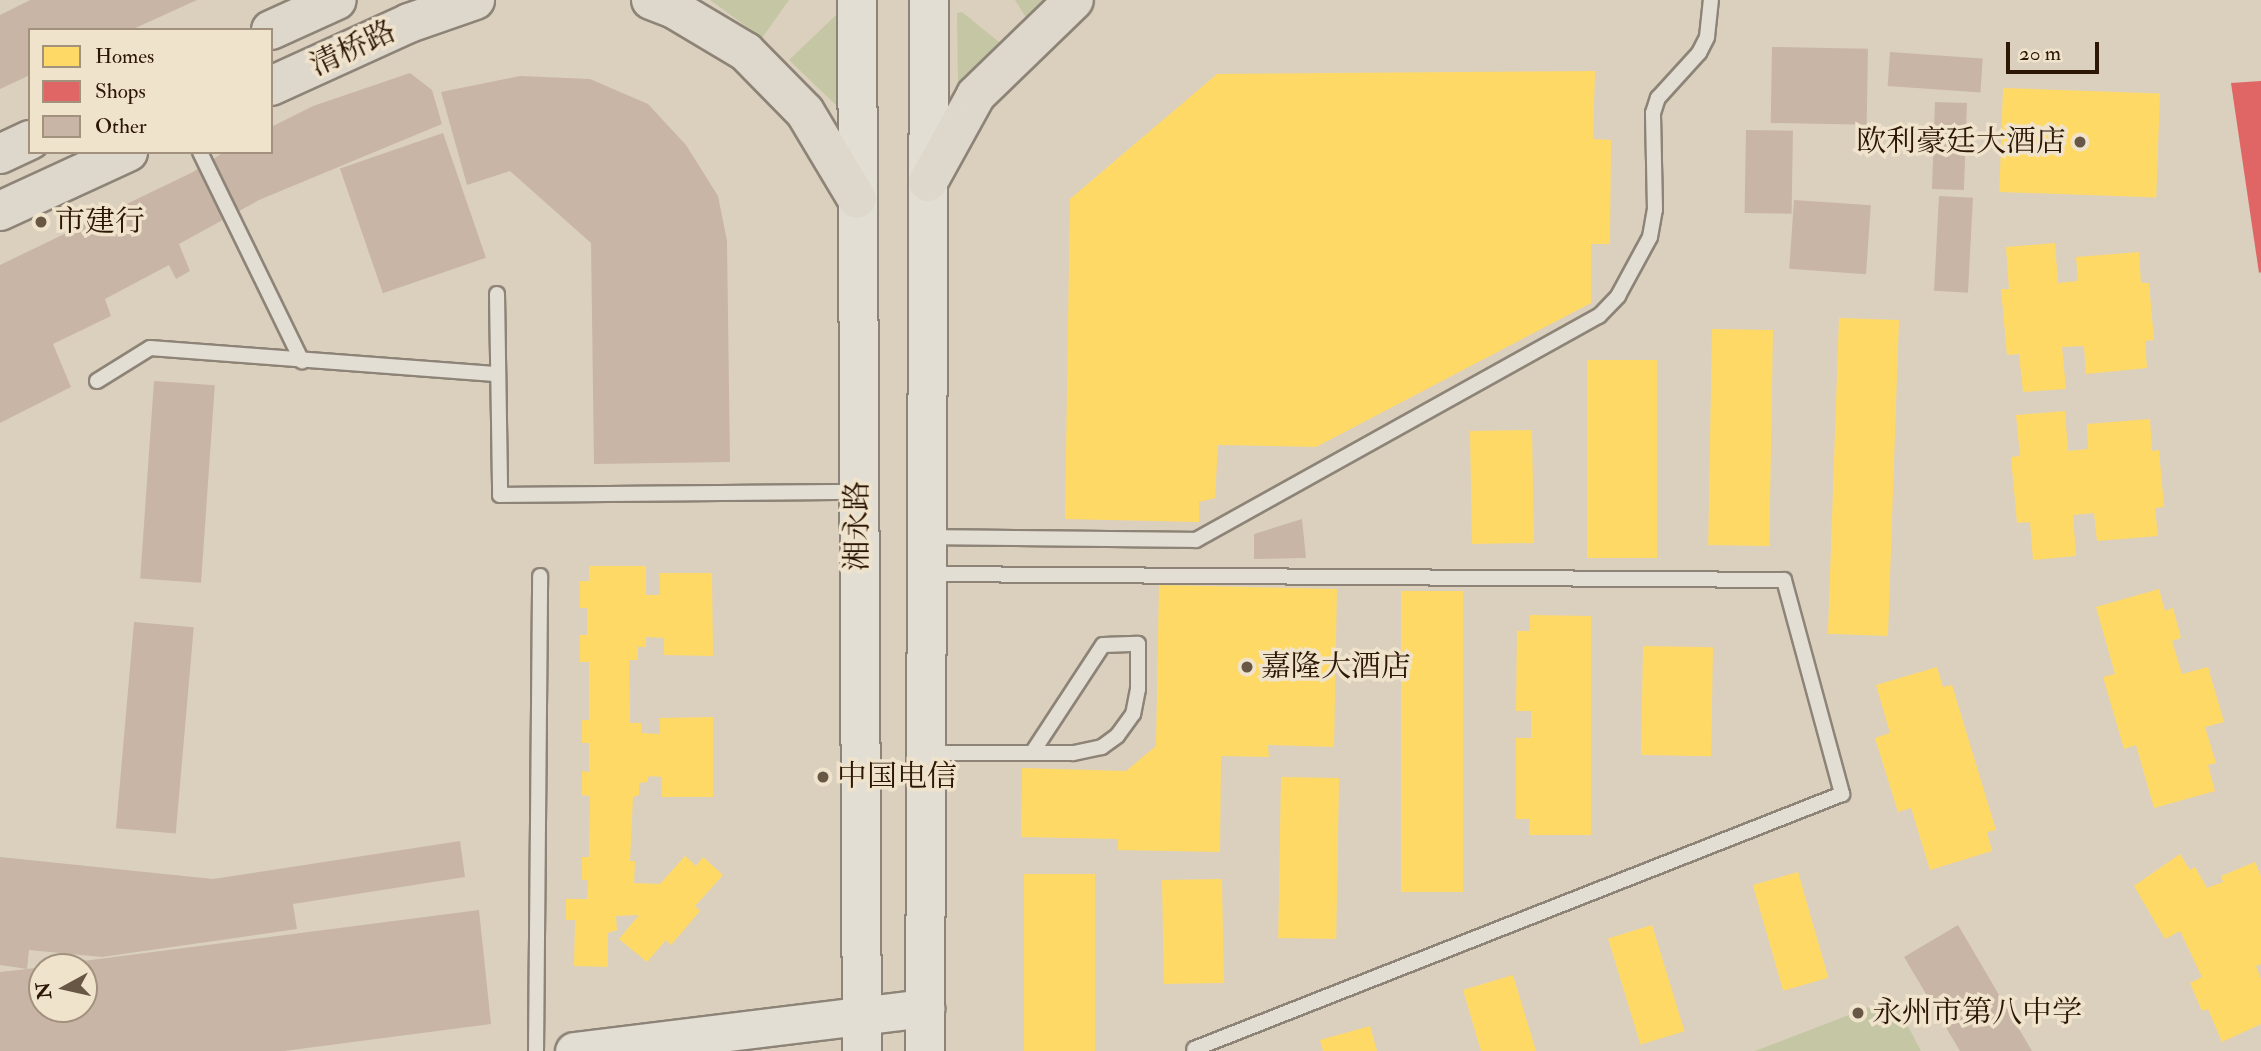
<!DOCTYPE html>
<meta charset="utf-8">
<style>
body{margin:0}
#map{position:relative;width:2261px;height:1051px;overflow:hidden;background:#dbd0be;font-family:"IM FELL Double Pica","Noto Serif SC",serif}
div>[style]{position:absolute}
.green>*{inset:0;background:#c4c6a4}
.homes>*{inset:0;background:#ffd966;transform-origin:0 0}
.shops>*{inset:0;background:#e06666}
.building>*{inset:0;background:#c8b5a6;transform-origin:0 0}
.roads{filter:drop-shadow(2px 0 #8d8477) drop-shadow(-2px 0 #8d8477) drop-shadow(0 2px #8d8477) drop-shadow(0 -2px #8d8477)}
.service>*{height:14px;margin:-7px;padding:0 7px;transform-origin:7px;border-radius:7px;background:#e3ded4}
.tertiary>*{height:37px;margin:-18.5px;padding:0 18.5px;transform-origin:18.5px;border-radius:18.5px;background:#e3ded4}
.secondary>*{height:38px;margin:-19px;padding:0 19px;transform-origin:19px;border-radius:19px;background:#e3ded4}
.primary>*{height:38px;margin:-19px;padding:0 19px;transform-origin:19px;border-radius:19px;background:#ded8cc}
.dots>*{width:19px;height:19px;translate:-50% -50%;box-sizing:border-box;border:4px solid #f0e3cc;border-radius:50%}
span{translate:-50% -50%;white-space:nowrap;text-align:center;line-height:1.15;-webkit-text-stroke:7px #f0e3cc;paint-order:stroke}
.street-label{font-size:30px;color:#2c1604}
.poi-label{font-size:30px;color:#2c1604}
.right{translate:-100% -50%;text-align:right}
.left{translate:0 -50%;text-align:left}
.legend{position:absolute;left:28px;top:28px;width:245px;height:126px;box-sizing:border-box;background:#f0e3cc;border:2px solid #a2917c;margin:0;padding:9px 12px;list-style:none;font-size:21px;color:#2c1604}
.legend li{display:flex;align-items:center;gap:14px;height:35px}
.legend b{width:35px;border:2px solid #a2917c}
.north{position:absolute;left:28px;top:953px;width:70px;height:70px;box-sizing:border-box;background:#f0e3cc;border:2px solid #a2917c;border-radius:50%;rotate:262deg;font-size:19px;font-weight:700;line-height:28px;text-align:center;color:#2c1604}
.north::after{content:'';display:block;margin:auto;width:24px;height:32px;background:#695745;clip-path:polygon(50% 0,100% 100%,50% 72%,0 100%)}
.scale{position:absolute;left:2006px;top:42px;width:93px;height:32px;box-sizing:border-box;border:4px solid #2c1604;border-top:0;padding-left:9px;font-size:21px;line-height:24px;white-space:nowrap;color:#2c1604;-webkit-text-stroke:5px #f0e3cc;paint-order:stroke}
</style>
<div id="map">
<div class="green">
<div style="clip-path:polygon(710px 0,789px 0,762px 38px)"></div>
<div style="clip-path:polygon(1015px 0,1062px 0,1032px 27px)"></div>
<div style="clip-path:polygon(962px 12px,1009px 50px,962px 89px,958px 85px,957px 13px)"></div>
<div style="clip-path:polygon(835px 16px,845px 17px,841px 105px,837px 106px,789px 60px)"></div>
<div style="clip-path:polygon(1893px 998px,1921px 1051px,1755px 1051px)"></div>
</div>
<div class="homes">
<div style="clip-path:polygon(1595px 71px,1593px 139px,1611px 140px,1610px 244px,1591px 244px,1591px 303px,1316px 447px,1218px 445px,1215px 498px,1199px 502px,1199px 522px,1065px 519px,1070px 199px,1217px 74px)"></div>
<div style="left:2003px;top:88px;width:157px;height:104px;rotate:2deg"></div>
<div style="clip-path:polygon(2261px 93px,2261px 156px,2254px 157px,2247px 95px)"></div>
<div style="clip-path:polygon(2055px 243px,2058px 283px,2078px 281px,2076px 257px,2139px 252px,2141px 283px,2149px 283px,2154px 340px,2145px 341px,2147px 368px,2086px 374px,2084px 346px,2062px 347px,2066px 389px,2023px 392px,2019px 354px,2007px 355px,2001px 289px,2009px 289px,2006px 247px)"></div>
<div style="left:1839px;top:318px;width:60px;height:316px;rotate:2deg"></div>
<div style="left:1712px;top:329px;width:61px;height:216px;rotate:1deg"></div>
<div style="left:1587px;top:360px;width:70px;height:198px"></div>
<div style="clip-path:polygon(2065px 411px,2068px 451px,2088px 449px,2087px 424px,2150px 419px,2152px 451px,2159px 450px,2164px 507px,2155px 508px,2158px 536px,2097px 541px,2094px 513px,2073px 515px,2076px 556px,2033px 560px,2030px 522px,2017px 523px,2011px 457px,2020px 456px,2016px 415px)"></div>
<div style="left:1532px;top:430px;width:113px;height:62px;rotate:89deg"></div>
<div style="clip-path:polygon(589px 566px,646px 566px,646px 595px,660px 595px,660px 573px,712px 573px,713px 656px,664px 655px,664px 638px,646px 637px,646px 647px,638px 647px,638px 660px,629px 660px,630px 723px,641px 723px,641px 733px,660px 734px,660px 718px,713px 717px,713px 797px,662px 797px,661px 777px,649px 776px,647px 782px,639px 783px,639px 795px,633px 797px,630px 861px,635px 861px,634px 883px,660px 884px,685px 856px,696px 866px,703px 857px,723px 875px,695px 906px,700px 911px,671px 945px,666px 940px,647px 962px,619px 939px,639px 915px,616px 916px,617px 930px,608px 933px,608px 967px,574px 966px,575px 920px,566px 920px,566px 899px,587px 899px,588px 880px,582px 880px,582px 857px,589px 857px,590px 796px,582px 795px,582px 771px,589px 772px,589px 743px,582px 743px,582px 720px,589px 720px,589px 662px,580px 662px,580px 635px,587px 635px,587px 608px,580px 608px,580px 581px,589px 581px)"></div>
<div style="clip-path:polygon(1159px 585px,1337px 589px,1334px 747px,1268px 745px,1269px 757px,1221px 756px,1220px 852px,1118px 850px,1118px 839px,1021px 837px,1022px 768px,1126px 771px,1156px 746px)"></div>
<div style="clip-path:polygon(2159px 589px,2165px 611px,2173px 608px,2181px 638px,2172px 641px,2182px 674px,2208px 667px,2224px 722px,2205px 727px,2216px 763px,2208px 765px,2215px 791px,2154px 808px,2136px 745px,2124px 749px,2103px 677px,2115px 674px,2096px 607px)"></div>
<div style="left:1401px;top:591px;width:62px;height:301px"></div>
<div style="clip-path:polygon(1530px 615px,1591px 616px,1591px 835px,1529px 835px,1530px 819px,1516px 819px,1516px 738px,1531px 738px,1531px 711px,1516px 711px,1517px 631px,1530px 631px)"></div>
<div style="left:1643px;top:646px;width:70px;height:109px;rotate:1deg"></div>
<div style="clip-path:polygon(1937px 667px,1943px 687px,1952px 685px,1996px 830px,1987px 832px,1992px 851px,1930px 870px,1911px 808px,1898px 812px,1875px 738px,1890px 733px,1876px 685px)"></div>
<div style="left:1281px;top:777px;width:58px;height:161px;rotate:1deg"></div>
<div style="clip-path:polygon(2180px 854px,2190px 870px,2195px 867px,2207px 888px,2223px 882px,2221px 876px,2255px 862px,2261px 876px,2261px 964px,2256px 966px,2261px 979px,2261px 1024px,2222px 1042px,2208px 1009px,2202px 1011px,2190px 983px,2202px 977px,2180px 931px,2165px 939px,2134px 886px)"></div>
<div style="left:1798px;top:872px;width:110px;height:47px;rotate:74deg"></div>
<div style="left:1024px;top:874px;width:71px;height:177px"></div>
<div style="left:1222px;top:879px;width:104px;height:60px;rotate:89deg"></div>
<div style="left:1652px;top:925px;width:111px;height:46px;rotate:73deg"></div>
<div style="clip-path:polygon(1513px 975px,1536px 1051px,1481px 1051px,1463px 990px)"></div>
<div style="clip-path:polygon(1370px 1026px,1377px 1051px,1323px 1051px,1320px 1040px)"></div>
</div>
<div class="shops">
<div style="clip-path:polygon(2261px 81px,2261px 272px,2259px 273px,2231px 83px)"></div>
</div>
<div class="building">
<div style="clip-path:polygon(30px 0,197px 0,131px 30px,30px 30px,30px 75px,0 89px,0 15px)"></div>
<div style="left:1772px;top:47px;width:96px;height:76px;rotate:1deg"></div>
<div style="left:1890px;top:52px;width:93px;height:34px;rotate:4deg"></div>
<div style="clip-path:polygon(410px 73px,432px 90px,442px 124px,259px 200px,179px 244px,190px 271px,176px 279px,169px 265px,105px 299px,111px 316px,53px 344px,71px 387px,0 423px,0 265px,193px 172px,224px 152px,271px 152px,271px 127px,313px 106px)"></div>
<div style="clip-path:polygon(520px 76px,590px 79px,648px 104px,686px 145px,718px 196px,727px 241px,730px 462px,594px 464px,591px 243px,510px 171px,467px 185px,441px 92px)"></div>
<div style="left:1935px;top:102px;width:32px;height:87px;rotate:2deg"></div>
<div style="left:1746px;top:130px;width:47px;height:83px;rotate:1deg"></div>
<div style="left:443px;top:133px;width:132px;height:109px;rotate:71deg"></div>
<div style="left:1939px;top:196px;width:34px;height:95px;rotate:3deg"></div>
<div style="left:1794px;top:200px;width:77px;height:69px;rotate:4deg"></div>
<div style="left:154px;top:381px;width:61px;height:198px;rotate:4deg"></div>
<div style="clip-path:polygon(1302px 519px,1306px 558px,1254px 559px,1254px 534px)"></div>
<div style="left:134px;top:622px;width:60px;height:207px;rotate:5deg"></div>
<div style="clip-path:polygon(460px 841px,465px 877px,293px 904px,297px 929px,102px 957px,29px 950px,27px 969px,42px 967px,42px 1009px,84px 1009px,84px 967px,52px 965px,479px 910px,491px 1024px,284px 1051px,0 1051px,0 972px,27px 969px,0 965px,0 857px,213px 879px)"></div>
<div style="clip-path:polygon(1958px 925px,2032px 1051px,1960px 1051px,1904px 957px)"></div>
</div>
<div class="roads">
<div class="service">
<div style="left:200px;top:152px;width:233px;rotate:64deg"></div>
<div style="left:497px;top:294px;width:201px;rotate:89.1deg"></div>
<div style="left:500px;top:495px;width:357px;rotate:-0.5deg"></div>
<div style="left:97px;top:381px;width:62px;rotate:-31.9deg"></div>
<div style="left:150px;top:348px;width:349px;rotate:4.3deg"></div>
<div style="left:928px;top:537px;width:268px;rotate:0.6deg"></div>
<div style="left:1196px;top:540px;width:461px;rotate:-29.1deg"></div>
<div style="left:1599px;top:316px;width:28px;rotate:-46deg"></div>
<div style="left:1618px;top:296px;width:67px;rotate:-61.5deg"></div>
<div style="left:1650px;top:237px;width:27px;rotate:-80deg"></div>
<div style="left:1655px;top:210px;width:97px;rotate:-91.2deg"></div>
<div style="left:1653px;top:113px;width:16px;rotate:-72deg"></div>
<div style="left:1658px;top:98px;width:61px;rotate:-47.7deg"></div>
<div style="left:1699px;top:53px;width:18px;rotate:-63deg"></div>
<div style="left:1707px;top:37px;width:37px;rotate:-84deg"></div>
<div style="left:928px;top:574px;width:856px;rotate:0.4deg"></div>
<div style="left:1784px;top:580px;width:222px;rotate:74.8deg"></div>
<div style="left:1842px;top:794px;width:696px;rotate:158.52deg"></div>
<div style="left:927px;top:753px;width:105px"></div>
<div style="left:1032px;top:753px;width:129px;rotate:-56.7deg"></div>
<div style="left:1103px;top:645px;width:35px;rotate:-2deg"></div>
<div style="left:1138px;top:644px;width:45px;rotate:90deg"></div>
<div style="left:1138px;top:689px;width:25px;rotate:101deg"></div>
<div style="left:1133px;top:714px;width:27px;rotate:126deg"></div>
<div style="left:1117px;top:736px;width:19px;rotate:144deg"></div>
<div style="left:1102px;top:747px;width:30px;rotate:168deg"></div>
<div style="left:1073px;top:753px;width:41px;rotate:180deg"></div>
<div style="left:536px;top:1051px;width:475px;rotate:-89.5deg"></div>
</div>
<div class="tertiary">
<div style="left:574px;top:1051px;width:354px;rotate:-7deg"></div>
</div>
<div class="secondary">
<div style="left:857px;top:0;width:1051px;rotate:89.73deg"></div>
<div style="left:925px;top:1051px;width:1051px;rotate:-89.78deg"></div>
</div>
<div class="primary">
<div style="left:651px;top:0;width:25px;rotate:21deg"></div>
<div style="left:674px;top:9px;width:84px;rotate:30.8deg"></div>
<div style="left:746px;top:52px;width:84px;rotate:45.5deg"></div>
<div style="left:805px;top:112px;width:101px;rotate:59.1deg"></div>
<div style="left:271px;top:30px;width:72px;rotate:-24.4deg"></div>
<div style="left:271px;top:86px;width:152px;rotate:-24.5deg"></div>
<div style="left:409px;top:23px;width:70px;rotate:-19.2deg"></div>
<div style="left:0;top:154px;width:33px;rotate:-25deg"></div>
<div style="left:928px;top:182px;width:99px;rotate:-61.1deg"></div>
<div style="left:976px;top:95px;width:136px;rotate:-44.1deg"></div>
<div style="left:0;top:211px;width:141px;rotate:-24.7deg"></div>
</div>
</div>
<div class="dots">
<div style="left:2080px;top:142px;background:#695745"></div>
<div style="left:41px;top:222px;background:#695745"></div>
<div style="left:1247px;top:667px;background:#695745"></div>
<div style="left:823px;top:777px;background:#695745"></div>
<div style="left:1858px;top:1013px;background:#695745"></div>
</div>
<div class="street-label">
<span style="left:353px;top:49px;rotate:-25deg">清桥路</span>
<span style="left:858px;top:526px;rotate:-90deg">湘永路</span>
</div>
<div class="poi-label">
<span class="right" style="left:2066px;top:142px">欧利豪廷大酒店</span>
<span class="left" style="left:55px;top:222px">市建行</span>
<span class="left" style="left:1261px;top:667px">嘉隆大酒店</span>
<span class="left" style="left:837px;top:777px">中国电信</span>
<span class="left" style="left:1872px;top:1013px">永州市第八中学</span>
</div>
<ul class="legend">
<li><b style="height:19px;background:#ffd966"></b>Homes</li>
<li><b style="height:19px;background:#e06666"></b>Shops</li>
<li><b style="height:19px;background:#c8b5a6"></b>Other</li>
</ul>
<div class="north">N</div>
<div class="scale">20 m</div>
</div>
